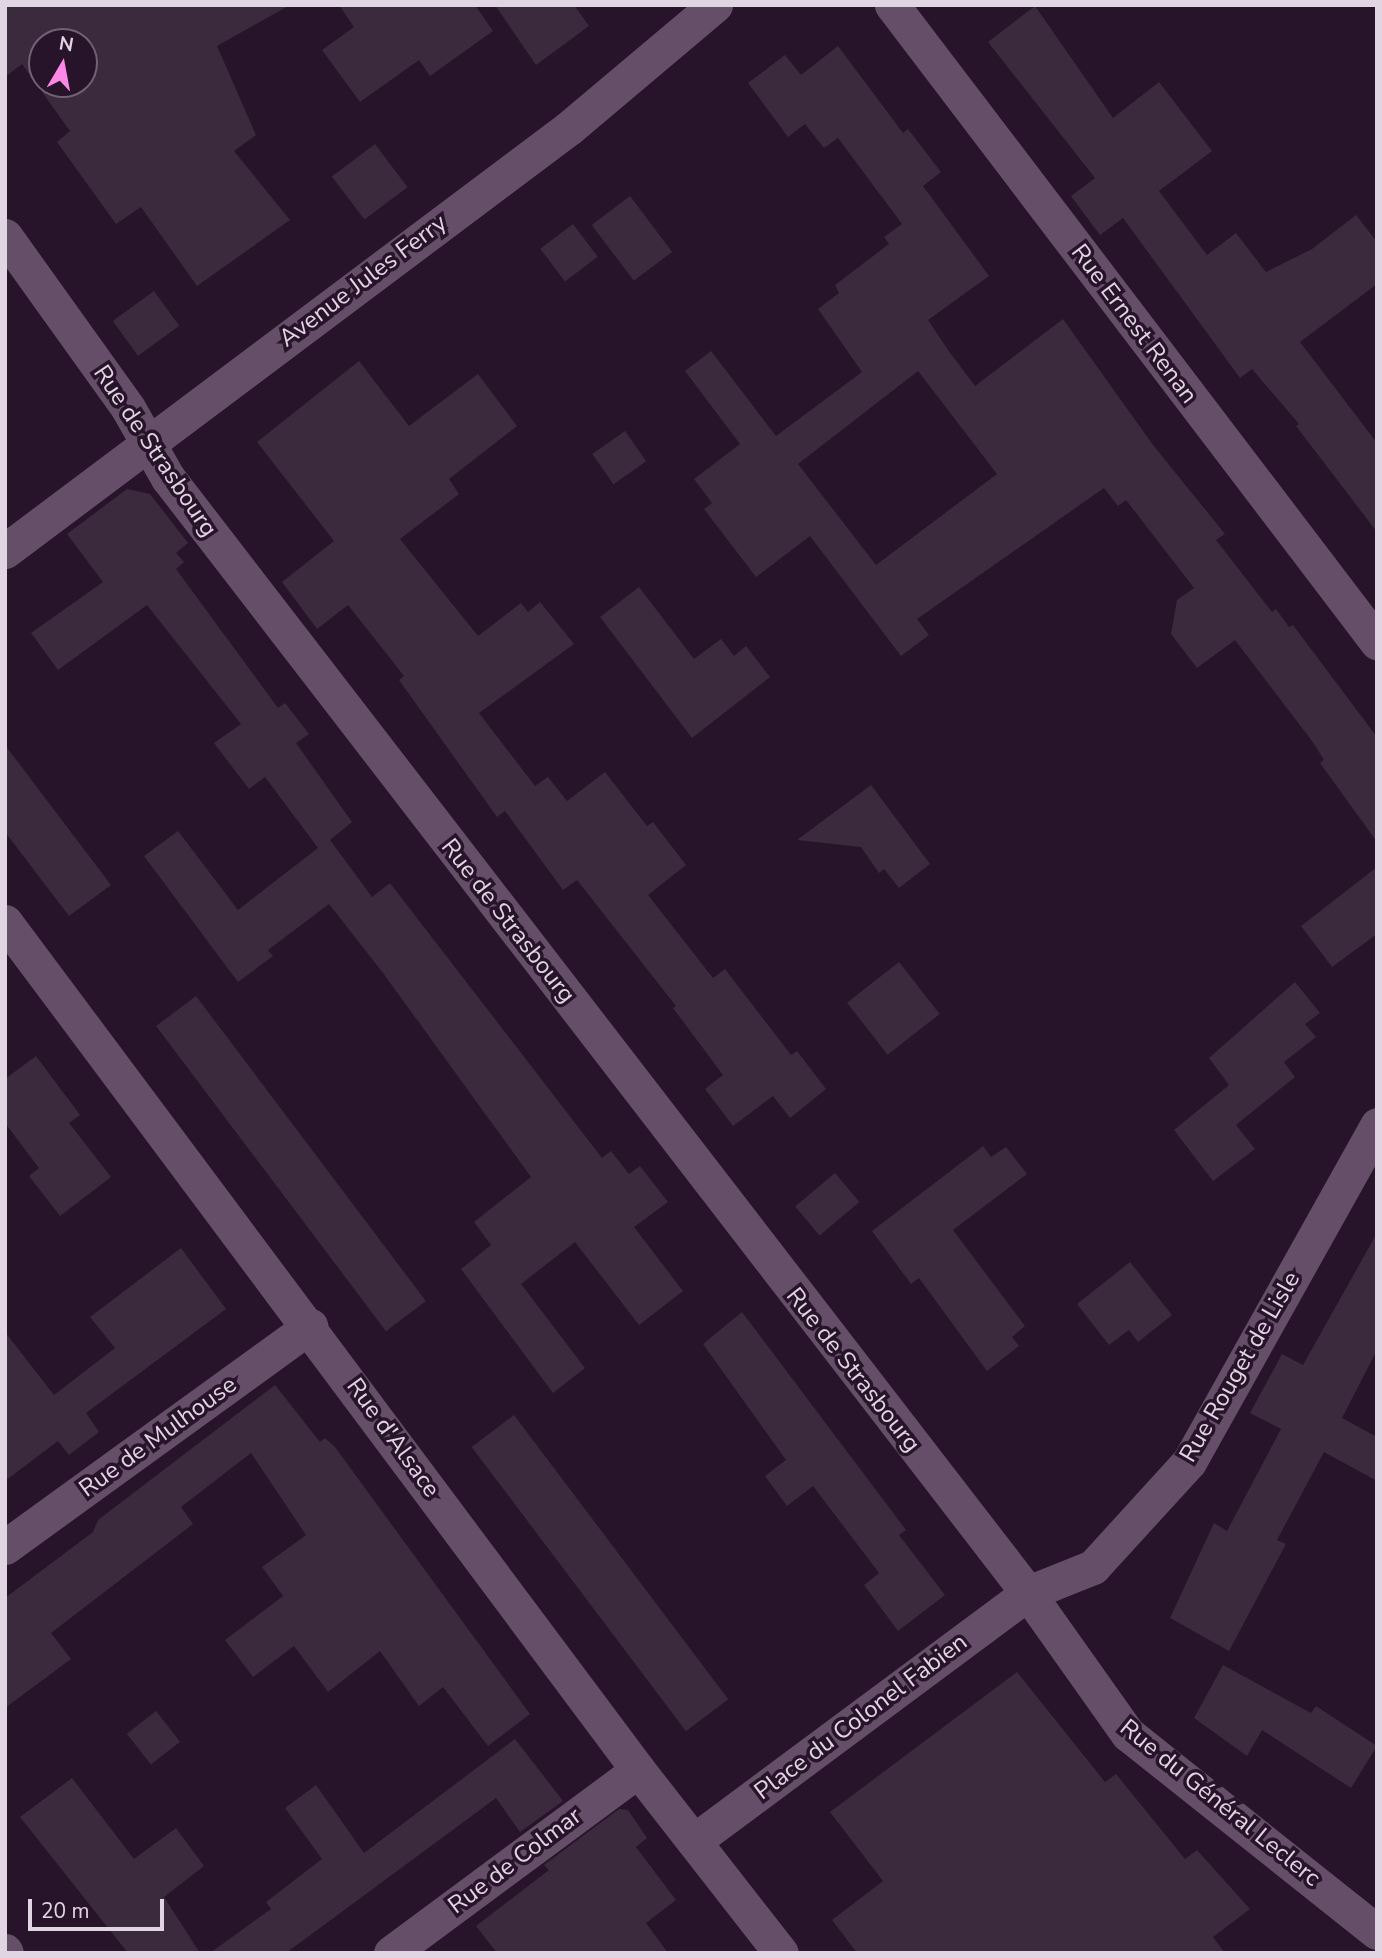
<!DOCTYPE html>
<meta charset="utf-8">
<style>
body{margin:0}
#map{position:relative;width:1382px;height:1958px;overflow:hidden;background:#27142a;font-family:"Nunito Sans",sans-serif}
div>[style]{position:absolute}
.building>*{inset:0;background:#3b293e;transform-origin:0 0}
.street>*{height:35px;margin:-17.5px;padding:0 17.5px;transform-origin:17.5px;border-radius:17.5px;background:#654f68}
span{translate:-50% -50%;white-space:nowrap;text-align:center;line-height:1.15;-webkit-text-stroke:7px #27142a;paint-order:stroke}
.street-label{font-size:24px;color:#e2d5e3}
.frame{position:absolute;inset:0;border:7px solid #e2d5e3;pointer-events:none}
.north{position:absolute;left:28px;top:28px;width:70px;height:70px;box-sizing:border-box;background:#27142a;border:2px solid #726174;border-radius:50%;rotate:10deg;font-size:19px;font-weight:700;line-height:28px;text-align:center;color:#e2d5e3}
.north::after{content:'';display:block;margin:auto;width:24px;height:32px;background:#fb87e6;clip-path:polygon(50% 0,100% 100%,50% 72%,0 100%)}
.scale{position:absolute;left:28px;top:1899px;width:136px;height:32px;box-sizing:border-box;border:4px solid #e2d5e3;border-top:0;padding-left:9px;font-size:21px;line-height:24px;white-space:nowrap;color:#e2d5e3;-webkit-text-stroke:5px #27142a;paint-order:stroke}
</style>
<div id="map">
<div class="building">
<div style="clip-path:polygon(evenodd,5px 5px,290px 5px,217px 46px,256px 135px,234px 151px,290px 220px,197px 286px,141px 207px,116px 224px,57px 142px,70px 131px,22px 64px,5px 77px,5px 5px,42px 42px,84px 42px,84px 84px,42px 84px,42px 42px)"></div>
<div style="clip-path:polygon(339px 5px,475px 5px,493px 31px,430px 76px,419px 60px,360px 102px,322px 50px,354px 27px)"></div>
<div style="clip-path:polygon(495px 5px,574px 5px,589px 26px,536px 65px)"></div>
<div style="clip-path:polygon(1035px 6px,1113px 118px,1159px 82px,1212px 151px,1159px 191px,1207px 255px,1236px 233px,1266px 272px,1312px 249px,1356px 215px,1377px 242px,1377px 284px,1300px 342px,1377px 443px,1377px 532px,1296px 426px,1299px 424px,1252px 369px,1240px 378px,1123px 218px,1100px 235px,1071px 196px,1095px 178px,988px 42px)"></div>
<div style="clip-path:polygon(evenodd,838px 46px,903px 133px,908px 129px,941px 172px,923px 186px,989px 276px,928px 320px,948px 350px,975px 386px,1063px 319px,1153px 445px,1225px 534px,1216px 540px,1272px 612px,1276px 609px,1289px 627px,1293px 625px,1377px 737px,1377px 842px,1320px 763px,1324px 760px,1312px 741px,1235px 640px,1197px 668px,1171px 634px,1177px 600px,1194px 588px,1126px 500px,1118px 506px,1104px 488px,917px 619px,929px 635px,901px 656px,810px 536px,756px 577px,704px 509px,712px 503px,694px 479px,740px 444px,685px 371px,711px 351px,776px 436px,862px 372px,818px 309px,839px 293px,835px 285px,889px 244px,884px 237px,902px 224px,838px 138px,824px 148px,805px 124px,788px 137px,748px 83px,785px 55px,801px 75px,838px 46px,918px 371px,997px 474px,876px 565px,798px 464px,918px 371px)"></div>
<div style="left:375px;top:144px;width:54px;height:54px;rotate:53deg"></div>
<div style="left:630px;top:196px;width:70px;height:48px;rotate:53deg"></div>
<div style="left:573px;top:224px;width:41px;height:41px;rotate:53deg"></div>
<div style="left:154px;top:291px;width:43px;height:51px;rotate:54deg"></div>
<div style="clip-path:polygon(359px 361px,409px 426px,478px 374px,517px 426px,449px 479px,459px 494px,400px 539px,478px 636px,521px 603px,528px 612px,540px 602px,574px 644px,479px 713px,535px 786px,548px 777px,567px 801px,605px 772px,647px 826px,653px 822px,686px 865px,648px 895px,713px 978px,725px 969px,791px 1055px,797px 1051px,826px 1089px,790px 1118px,773px 1096px,733px 1126px,705px 1089px,723px 1075px,673px 1008px,676px 1006px,577px 880px,563px 890px,505px 811px,497px 817px,399px 680px,404px 676px,348px 605px,317px 629px,282px 582px,334px 541px,257px 442px)"></div>
<div style="left:625px;top:431px;width:37px;height:40px;rotate:55deg"></div>
<div style="clip-path:polygon(127px 489px,150px 494px,188px 543px,176px 553px,184px 562px,176px 569px,278px 708px,285px 703px,309px 734px,296px 743px,352px 822px,330px 840px,372px 897px,390px 883px,602px 1158px,611px 1151px,629px 1174px,640px 1166px,668px 1202px,634px 1227px,683px 1291px,639px 1325px,575px 1242px,521px 1284px,585px 1368px,553px 1393px,461px 1269px,491px 1245px,474px 1222px,531px 1177px,383px 973px,329px 904px,268px 950px,273px 956px,238px 982px,144px 856px,178px 831px,238px 910px,318px 848px,265px 777px,249px 789px,214px 743px,241px 724px,147px 605px,58px 670px,31px 633px,103px 582px,67px 534px)"></div>
<div style="clip-path:polygon(639px 587px,694px 659px,721px 639px,734px 656px,746px 646px,770px 677px,692px 738px,600px 617px)"></div>
<div style="clip-path:polygon(5px 745px,111px 885px,69px 916px,5px 832px)"></div>
<div style="clip-path:polygon(871px 785px,930px 864px,899px 888px,884px 869px,879px 873px,861px 847px,797px 840px)"></div>
<div style="clip-path:polygon(1377px 867px,1377px 934px,1332px 967px,1301px 926px)"></div>
<div style="left:899px;top:962px;width:66px;height:66px;rotate:52deg"></div>
<div style="clip-path:polygon(1295px 982px,1320px 1013px,1305px 1024px,1316px 1037px,1284px 1062px,1295px 1077px,1236px 1125px,1255px 1149px,1213px 1181px,1174px 1130px,1229px 1085px,1209px 1058px)"></div>
<div style="left:196px;top:996px;width:382px;height:50px;rotate:53deg"></div>
<div style="clip-path:polygon(36px 1056px,80px 1115px,69px 1123px,111px 1177px,60px 1216px,29px 1176px,39px 1168px,5px 1123px,5px 1079px)"></div>
<div style="clip-path:polygon(983px 1146px,991px 1157px,1006px 1147px,1027px 1174px,953px 1230px,1025px 1326px,1012px 1337px,1019px 1346px,987px 1371px,919px 1278px,911px 1284px,872px 1231px)"></div>
<div style="left:835px;top:1173px;width:38px;height:52px;rotate:50deg"></div>
<div style="clip-path:polygon(1377px 1233px,1377px 1350px,1342px 1418px,1377px 1437px,1377px 1481px,1324px 1452px,1277px 1540px,1286px 1544px,1229px 1651px,1170px 1618px,1214px 1523px,1227px 1531px,1281px 1429px,1250px 1413px,1282px 1354px,1303px 1365px)"></div>
<div style="clip-path:polygon(181px 1248px,226px 1309px,86px 1413px,99px 1432px,69px 1455px,58px 1441px,5px 1481px,5px 1332px,54px 1395px,115px 1348px,90px 1317px)"></div>
<div style="clip-path:polygon(1130px 1262px,1172px 1315px,1138px 1342px,1129px 1330px,1109px 1345px,1077px 1304px)"></div>
<div style="clip-path:polygon(742px 1312px,906px 1530px,899px 1535px,945px 1595px,898px 1631px,864px 1585px,879px 1573px,813px 1486px,787px 1506px,765px 1476px,786px 1460px,703px 1344px)"></div>
<div style="clip-path:polygon(275px 1385px,320px 1442px,325px 1438px,335px 1447px,530px 1714px,488px 1746px,443px 1687px,419px 1706px,380px 1651px,328px 1692px,294px 1646px,253px 1677px,225px 1640px,283px 1596px,262px 1567px,306px 1535px,251px 1453px,181px 1507px,193px 1524px,51px 1633px,71px 1659px,5px 1708px,5px 1598px,93px 1532px,98px 1520px)"></div>
<div style="left:514px;top:1415px;width:356px;height:53px;rotate:53deg"></div>
<div style="clip-path:polygon(1223px 1665px,1311px 1713px,1316px 1706px,1377px 1746px,1351px 1788px,1262px 1730px,1247px 1756px,1194px 1718px)"></div>
<div style="clip-path:polygon(1017px 1672px,1105px 1782px,1116px 1774px,1185px 1859px,1197px 1850px,1250px 1909px,1213px 1937px,1225px 1953px,857px 1953px,832px 1920px,883px 1881px,830px 1812px)"></div>
<div style="left:156px;top:1711px;width:39px;height:37px;rotate:52deg"></div>
<div style="clip-path:polygon(515px 1739px,563px 1801px,520px 1832px,496px 1798px,286px 1953px,210px 1953px,271px 1909px,266px 1902px,322px 1859px,285px 1808px,316px 1785px,364px 1853px)"></div>
<div style="clip-path:polygon(72px 1778px,134px 1859px,176px 1828px,204px 1866px,164px 1897px,200px 1953px,128px 1953px,20px 1817px)"></div>
<div style="clip-path:polygon(619px 1809px,628px 1810px,647px 1838px,636px 1847px,676px 1900px,646px 1923px,668px 1953px,497px 1953px,476px 1926px,549px 1870px,544px 1865px)"></div>
</div>
<div class="street">
<div style="left:892px;top:5px;width:801px;rotate:52.72deg"></div>
<div style="left:5px;top:236px;width:211px;rotate:54.4deg"></div>
<div style="left:128px;top:408px;width:81px;rotate:60.3deg"></div>
<div style="left:168px;top:478px;width:1408px;rotate:52.36deg"></div>
<div style="left:1028px;top:1593px;width:173px;rotate:54.7deg"></div>
<div style="left:1128px;top:1734px;width:318px;rotate:38.5deg"></div>
<div style="left:5px;top:551px;width:705px;rotate:-36.87deg"></div>
<div style="left:569px;top:128px;width:191px;rotate:-40.1deg"></div>
<div style="left:5px;top:922px;width:1058px;rotate:53.26deg"></div>
<div style="left:638px;top:1770px;width:232px;rotate:52deg"></div>
<div style="left:5px;top:1547px;width:377px;rotate:-35.9deg"></div>
<div style="left:694px;top:1841px;width:416px;rotate:-36.6deg"></div>
<div style="left:1028px;top:1593px;width:70px;rotate:-21.8deg"></div>
<div style="left:1093px;top:1567px;width:142px;rotate:-47.6deg"></div>
<div style="left:1189px;top:1462px;width:386px;rotate:-60.8deg"></div>
<div style="left:5px;top:1951px;width:2px;rotate:63deg"></div>
<div style="left:391px;top:1953px;width:307px;rotate:-36.5deg"></div>
</div>
<div class="street-label">
<span style="left:363px;top:281px;rotate:-37deg">Avenue Jules Ferry</span>
<span style="left:1134px;top:324px;rotate:53deg">Rue Ernest Renan</span>
<span style="left:155px;top:451px;rotate:56deg">Rue de Strasbourg</span>
<span style="left:508px;top:921px;rotate:52deg">Rue de Strasbourg</span>
<span style="left:1240px;top:1367px;rotate:-60deg">Rue Rouget de Lisle</span>
<span style="left:853px;top:1370px;rotate:52deg">Rue de Strasbourg</span>
<span style="left:158px;top:1437px;rotate:-36deg">Rue de Mulhouse</span>
<span style="left:393px;top:1438px;rotate:54deg">Rue d'Alsace</span>
<span style="left:861px;top:1717px;rotate:-37deg">Place du Colonel Fabien</span>
<span style="left:1220px;top:1803px;rotate:39deg">Rue du Général Leclerc</span>
<span style="left:515px;top:1861px;rotate:-37deg">Rue de Colmar</span>
</div>
<div class="frame"></div>
<div class="north">N</div>
<div class="scale">20 m</div>
</div>
